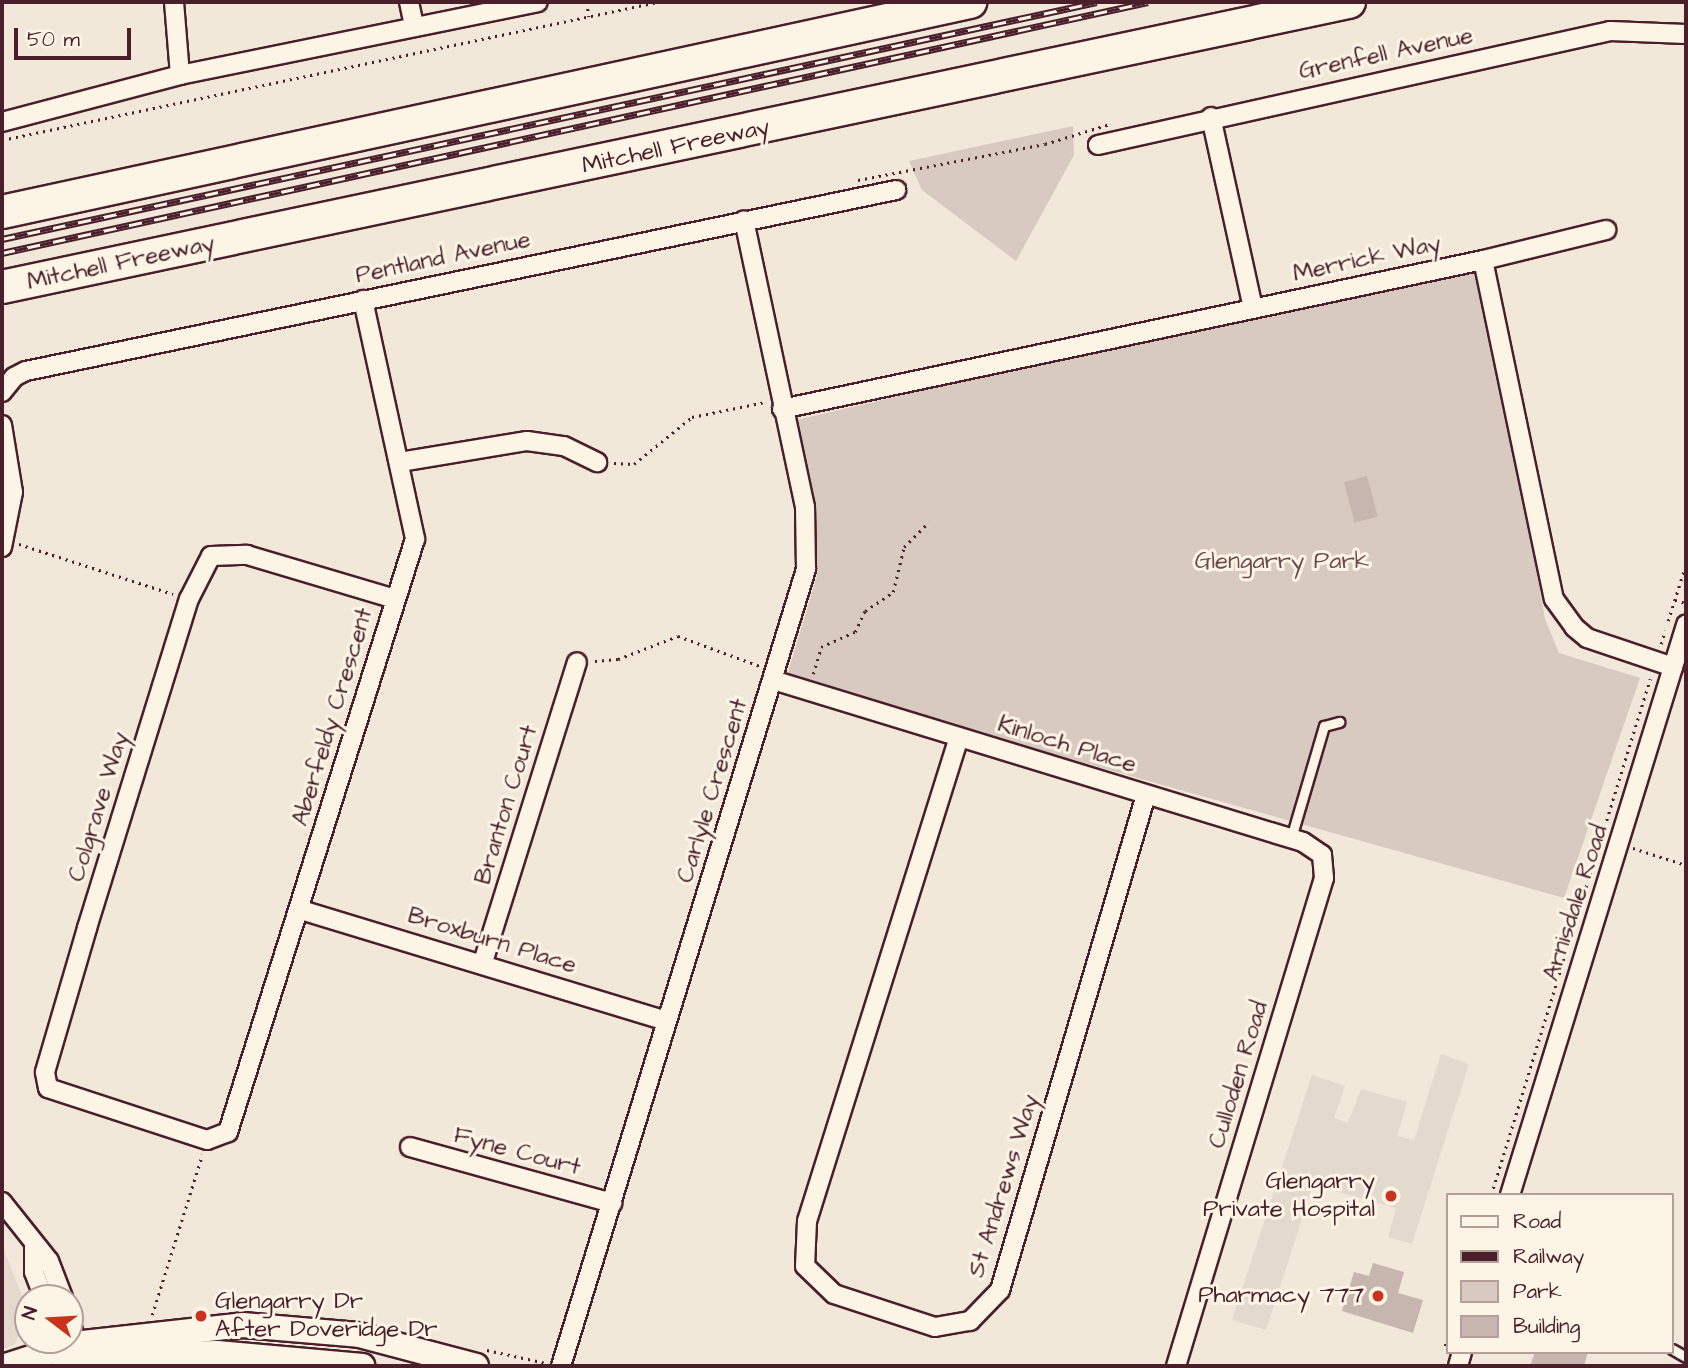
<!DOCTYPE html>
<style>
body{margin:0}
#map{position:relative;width:1688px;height:1368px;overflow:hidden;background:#f1e8da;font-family:"Architects Daughter",sans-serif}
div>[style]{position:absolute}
.built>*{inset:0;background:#e4d9cd}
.green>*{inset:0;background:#d8cac0}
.building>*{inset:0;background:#c7b6af;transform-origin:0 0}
.path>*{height:2.5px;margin-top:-1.25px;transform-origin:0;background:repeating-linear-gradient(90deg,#4a1f2b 0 2px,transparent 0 7px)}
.roads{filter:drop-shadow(2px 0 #4a1f2b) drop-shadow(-2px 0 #4a1f2b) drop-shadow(0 2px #4a1f2b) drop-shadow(0 -2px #4a1f2b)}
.lane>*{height:9px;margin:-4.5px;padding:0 4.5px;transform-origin:4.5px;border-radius:4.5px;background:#fcf5e5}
.street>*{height:18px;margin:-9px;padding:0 9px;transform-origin:9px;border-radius:9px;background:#fcf5e5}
.secondary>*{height:24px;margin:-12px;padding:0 12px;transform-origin:12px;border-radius:12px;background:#fcf5e5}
.highway>*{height:32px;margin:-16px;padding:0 16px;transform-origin:16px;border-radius:16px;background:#fcf5e5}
.rail>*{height:7px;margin-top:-3.5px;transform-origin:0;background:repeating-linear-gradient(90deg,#fcf5e5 0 13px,#4a1f2b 0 26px);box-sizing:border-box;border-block:2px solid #4a1f2b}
.dots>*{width:19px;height:19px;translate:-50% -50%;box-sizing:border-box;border:4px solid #fcf5e5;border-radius:50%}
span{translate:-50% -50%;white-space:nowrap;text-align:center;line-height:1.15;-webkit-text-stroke:6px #fcf5e5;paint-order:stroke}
.street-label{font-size:24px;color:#4a1f2b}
.park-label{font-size:24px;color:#6e4a50}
.poi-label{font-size:24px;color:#4a1f2b}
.right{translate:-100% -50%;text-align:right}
.left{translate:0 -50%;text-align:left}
.frame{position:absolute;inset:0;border:4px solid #4a1f2b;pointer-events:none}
.legend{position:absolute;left:1446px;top:1193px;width:228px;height:161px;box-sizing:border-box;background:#fcf5e5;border:2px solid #b59f9b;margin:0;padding:9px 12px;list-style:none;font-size:21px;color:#4a1f2b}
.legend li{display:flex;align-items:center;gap:14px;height:35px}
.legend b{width:35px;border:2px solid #b59f9b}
.north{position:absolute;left:14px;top:1284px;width:70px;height:70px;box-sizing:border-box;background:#fcf5e5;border:2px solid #b59f9b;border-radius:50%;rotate:287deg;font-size:19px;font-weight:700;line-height:28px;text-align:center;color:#4a1f2b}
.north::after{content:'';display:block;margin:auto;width:24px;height:32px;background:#c8321e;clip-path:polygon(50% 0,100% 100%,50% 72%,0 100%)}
.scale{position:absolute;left:14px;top:28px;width:117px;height:32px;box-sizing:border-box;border:4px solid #4a1f2b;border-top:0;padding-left:9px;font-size:21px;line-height:24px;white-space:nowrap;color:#4a1f2b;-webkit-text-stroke:5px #fcf5e5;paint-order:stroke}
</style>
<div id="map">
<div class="built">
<div style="clip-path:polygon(1441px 1054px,1469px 1064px,1412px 1244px,1388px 1237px,1396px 1208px,1313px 1185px,1266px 1330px,1232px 1320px,1312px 1075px,1345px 1086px,1334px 1118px,1348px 1123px,1361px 1089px,1407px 1102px,1397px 1136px,1414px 1140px)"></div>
<div style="clip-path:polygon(2px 1245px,27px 1308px,15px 1344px,2px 1350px)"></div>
</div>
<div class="green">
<div style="clip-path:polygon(1073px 126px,1074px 155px,1016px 261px,922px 190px,909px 161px)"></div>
<div style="clip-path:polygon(1483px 260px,1545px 619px,1559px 653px,1640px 678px,1564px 898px,786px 679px,818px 572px,796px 420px)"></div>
</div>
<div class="building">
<div style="left:1367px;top:476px;width:42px;height:24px;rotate:75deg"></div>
<div style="clip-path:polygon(1373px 1263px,1404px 1272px,1398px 1293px,1423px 1300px,1413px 1333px,1342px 1311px,1354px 1272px,1369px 1276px)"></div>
<div style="clip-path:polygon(1535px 1352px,1588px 1352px,1584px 1366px,1530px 1366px)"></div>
</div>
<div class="path">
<div style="left:587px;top:2px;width:15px;rotate:82deg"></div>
<div style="left:2px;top:140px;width:670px;rotate:-11.88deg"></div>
<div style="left:858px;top:180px;width:190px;rotate:-10.9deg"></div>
<div style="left:1045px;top:144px;width:68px;rotate:-17.1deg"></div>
<div style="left:614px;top:463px;width:20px;rotate:3deg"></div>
<div style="left:634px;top:464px;width:75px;rotate:-39deg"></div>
<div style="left:692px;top:417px;width:75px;rotate:-11.6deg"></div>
<div style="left:19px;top:544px;width:162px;rotate:18deg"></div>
<div style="left:1675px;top:600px;width:11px;rotate:15deg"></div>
<div style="left:1668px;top:621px;width:60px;rotate:-72.5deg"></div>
<div style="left:1661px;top:644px;width:14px;rotate:-73deg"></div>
<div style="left:595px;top:661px;width:23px;rotate:-5deg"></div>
<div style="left:618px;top:659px;width:64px;rotate:-21deg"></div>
<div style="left:678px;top:636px;width:87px;rotate:20.1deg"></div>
<div style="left:813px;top:674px;width:28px;rotate:-73deg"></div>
<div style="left:821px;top:647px;width:37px;rotate:-24deg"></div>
<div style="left:855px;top:632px;width:23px;rotate:-65deg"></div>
<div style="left:865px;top:611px;width:34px;rotate:-34deg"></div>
<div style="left:893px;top:592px;width:46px;rotate:-76.3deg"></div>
<div style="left:904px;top:547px;width:35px;rotate:-45deg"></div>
<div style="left:1633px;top:848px;width:56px;rotate:17.8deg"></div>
<div style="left:1491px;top:1195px;width:540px;rotate:-72.87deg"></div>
<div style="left:152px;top:1315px;width:168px;rotate:-72.6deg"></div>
<div style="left:1445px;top:1346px;width:9px;rotate:-72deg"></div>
<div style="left:487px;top:1350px;width:60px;rotate:12.4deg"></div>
</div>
<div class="roads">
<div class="lane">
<div style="left:1291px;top:838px;width:117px;rotate:-73.6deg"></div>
<div style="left:1324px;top:726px;width:16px;rotate:-15deg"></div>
<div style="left:1672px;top:1349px;width:16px;rotate:30deg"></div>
</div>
<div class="street">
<div style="left:174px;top:2px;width:73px;rotate:85.3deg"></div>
<div style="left:409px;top:2px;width:25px;rotate:78deg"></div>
<div style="left:1211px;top:117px;width:196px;rotate:77.6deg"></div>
<div style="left:2px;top:122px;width:184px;rotate:-14.8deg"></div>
<div style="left:180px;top:75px;width:365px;rotate:-11.5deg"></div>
<div style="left:1098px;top:145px;width:525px;rotate:-12.55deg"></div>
<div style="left:1610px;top:31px;width:76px;rotate:2.3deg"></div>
<div style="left:1483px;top:260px;width:127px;rotate:-13.7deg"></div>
<div style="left:363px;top:300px;width:245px;rotate:77.7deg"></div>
<div style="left:415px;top:539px;width:622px;rotate:107.5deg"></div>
<div style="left:228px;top:1132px;width:22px;rotate:159deg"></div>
<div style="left:207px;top:1140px;width:167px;rotate:-161.9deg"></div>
<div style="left:48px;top:1088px;width:16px;rotate:-101deg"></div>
<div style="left:45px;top:1072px;width:150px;rotate:-73.7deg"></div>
<div style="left:87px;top:928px;width:344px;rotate:-72.8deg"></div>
<div style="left:189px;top:599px;width:48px;rotate:-62.9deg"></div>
<div style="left:211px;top:556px;width:36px;rotate:-2deg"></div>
<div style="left:247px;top:555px;width:154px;rotate:16.6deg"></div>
<div style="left:2px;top:392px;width:19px;rotate:-51deg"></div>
<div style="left:14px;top:377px;width:13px;rotate:-27deg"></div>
<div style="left:26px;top:371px;width:889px;rotate:-11.75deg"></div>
<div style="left:782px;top:409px;width:717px;rotate:-12deg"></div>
<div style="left:1483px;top:260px;width:346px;rotate:78.2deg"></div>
<div style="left:1554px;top:599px;width:34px;rotate:54deg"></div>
<div style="left:1574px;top:627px;width:17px;rotate:40deg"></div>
<div style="left:1587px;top:638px;width:91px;rotate:18.6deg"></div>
<div style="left:2px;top:425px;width:68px;rotate:80.7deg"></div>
<div style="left:13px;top:492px;width:56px;rotate:101.3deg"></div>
<div style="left:400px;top:462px;width:129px;rotate:-9.4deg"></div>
<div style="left:527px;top:441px;width:37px;rotate:8deg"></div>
<div style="left:564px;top:446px;width:37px;rotate:26deg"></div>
<div style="left:773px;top:680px;width:554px;rotate:17deg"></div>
<div style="left:1303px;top:842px;width:23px;rotate:34deg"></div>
<div style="left:1322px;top:855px;width:23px;rotate:85deg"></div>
<div style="left:1324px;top:878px;width:510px;rotate:106.87deg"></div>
<div style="left:959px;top:737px;width:507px;rotate:107.43deg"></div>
<div style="left:807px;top:1221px;width:45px;rotate:92.5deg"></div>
<div style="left:805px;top:1266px;width:40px;rotate:44deg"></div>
<div style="left:834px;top:1294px;width:106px;rotate:18.1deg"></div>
<div style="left:935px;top:1327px;width:36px;rotate:-10deg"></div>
<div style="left:970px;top:1321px;width:43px;rotate:-45.9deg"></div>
<div style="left:1000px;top:1290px;width:516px;rotate:-73.57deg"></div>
<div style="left:301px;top:910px;width:382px;rotate:16.9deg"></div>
<div style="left:483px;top:962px;width:314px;rotate:-72.6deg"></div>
<div style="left:410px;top:1147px;width:210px;rotate:15.5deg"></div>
<div style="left:1510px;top:1195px;width:597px;rotate:-72.84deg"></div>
<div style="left:2px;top:1202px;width:75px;rotate:51.5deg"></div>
<div style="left:49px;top:1261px;width:40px;rotate:69deg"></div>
<div style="left:34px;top:1247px;width:25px;rotate:90deg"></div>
<div style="left:34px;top:1272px;width:28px;rotate:69deg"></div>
<div style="left:70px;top:1318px;width:39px;rotate:77deg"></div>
<div style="left:561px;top:1366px;width:834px;rotate:-72.91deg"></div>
<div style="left:806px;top:569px;width:62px;rotate:-90.9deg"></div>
<div style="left:805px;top:507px;width:293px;rotate:-102deg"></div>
<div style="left:1458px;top:1366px;width:15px;rotate:-74deg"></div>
</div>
<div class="secondary">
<div style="left:6px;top:1366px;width:71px;rotate:-17.9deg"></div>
<div style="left:74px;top:1344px;width:170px;rotate:-6.4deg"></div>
<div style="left:243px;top:1325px;width:116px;rotate:4.9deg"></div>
<div style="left:359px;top:1335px;width:121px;rotate:14.8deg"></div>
<div style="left:64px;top:1366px;width:73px;rotate:-8.7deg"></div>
<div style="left:136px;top:1355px;width:81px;rotate:-1.4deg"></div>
<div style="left:217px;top:1353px;width:146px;rotate:5.1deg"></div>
</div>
<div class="highway">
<div style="left:2px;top:212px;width:991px;rotate:-12.24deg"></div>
<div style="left:2px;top:287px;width:1377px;rotate:-11.95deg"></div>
</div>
</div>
<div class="rail">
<div style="left:2px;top:239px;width:1120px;rotate:-12.21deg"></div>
<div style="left:2px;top:253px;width:1173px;rotate:-12.35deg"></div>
</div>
<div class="dots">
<div style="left:1391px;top:1196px;background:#c8321e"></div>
<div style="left:1378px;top:1296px;background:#c8321e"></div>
<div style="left:201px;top:1316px;background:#c8321e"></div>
</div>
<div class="street-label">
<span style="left:1386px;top:54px;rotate:-12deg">Grenfell Avenue</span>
<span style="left:676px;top:147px;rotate:-12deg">Mitchell Freeway</span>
<span style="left:443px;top:258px;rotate:-12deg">Pentland Avenue</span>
<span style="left:1367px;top:259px;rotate:-12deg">Merrick Way</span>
<span style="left:121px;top:263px;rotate:-12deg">Mitchell Freeway</span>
<span style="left:333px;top:717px;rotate:-73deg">Aberfeldy Crescent</span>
<span style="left:1067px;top:745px;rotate:17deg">Kinloch Place</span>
<span style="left:713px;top:791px;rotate:-73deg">Carlyle Crescent</span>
<span style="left:507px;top:805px;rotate:-73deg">Branton Court</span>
<span style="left:99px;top:807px;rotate:-73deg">Colgrave Way</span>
<span style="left:1576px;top:903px;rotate:-72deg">Arnisdale Road</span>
<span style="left:492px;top:941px;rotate:17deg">Broxburn Place</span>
<span style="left:1239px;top:1075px;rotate:-73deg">Culloden Road</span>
<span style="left:517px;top:1152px;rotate:15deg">Fyne Court</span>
<span style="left:1004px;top:1186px;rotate:-73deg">St Andrews Way</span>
</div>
<div class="park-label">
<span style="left:1282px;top:562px">Glengarry Park</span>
</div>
<div class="poi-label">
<span class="right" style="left:1375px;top:1196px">Glengarry<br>Private Hospital</span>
<span class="right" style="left:1364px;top:1296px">Pharmacy 777</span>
<span class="left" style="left:215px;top:1316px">Glengarry Dr<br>After Doveridge Dr</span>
</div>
<div class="frame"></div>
<ul class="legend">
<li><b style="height:9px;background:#fcf5e5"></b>Road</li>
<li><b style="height:9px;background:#4a1f2b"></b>Railway</li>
<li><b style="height:19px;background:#d8cac0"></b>Park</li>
<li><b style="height:19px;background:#c7b6af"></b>Building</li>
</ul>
<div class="north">N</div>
<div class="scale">50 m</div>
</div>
